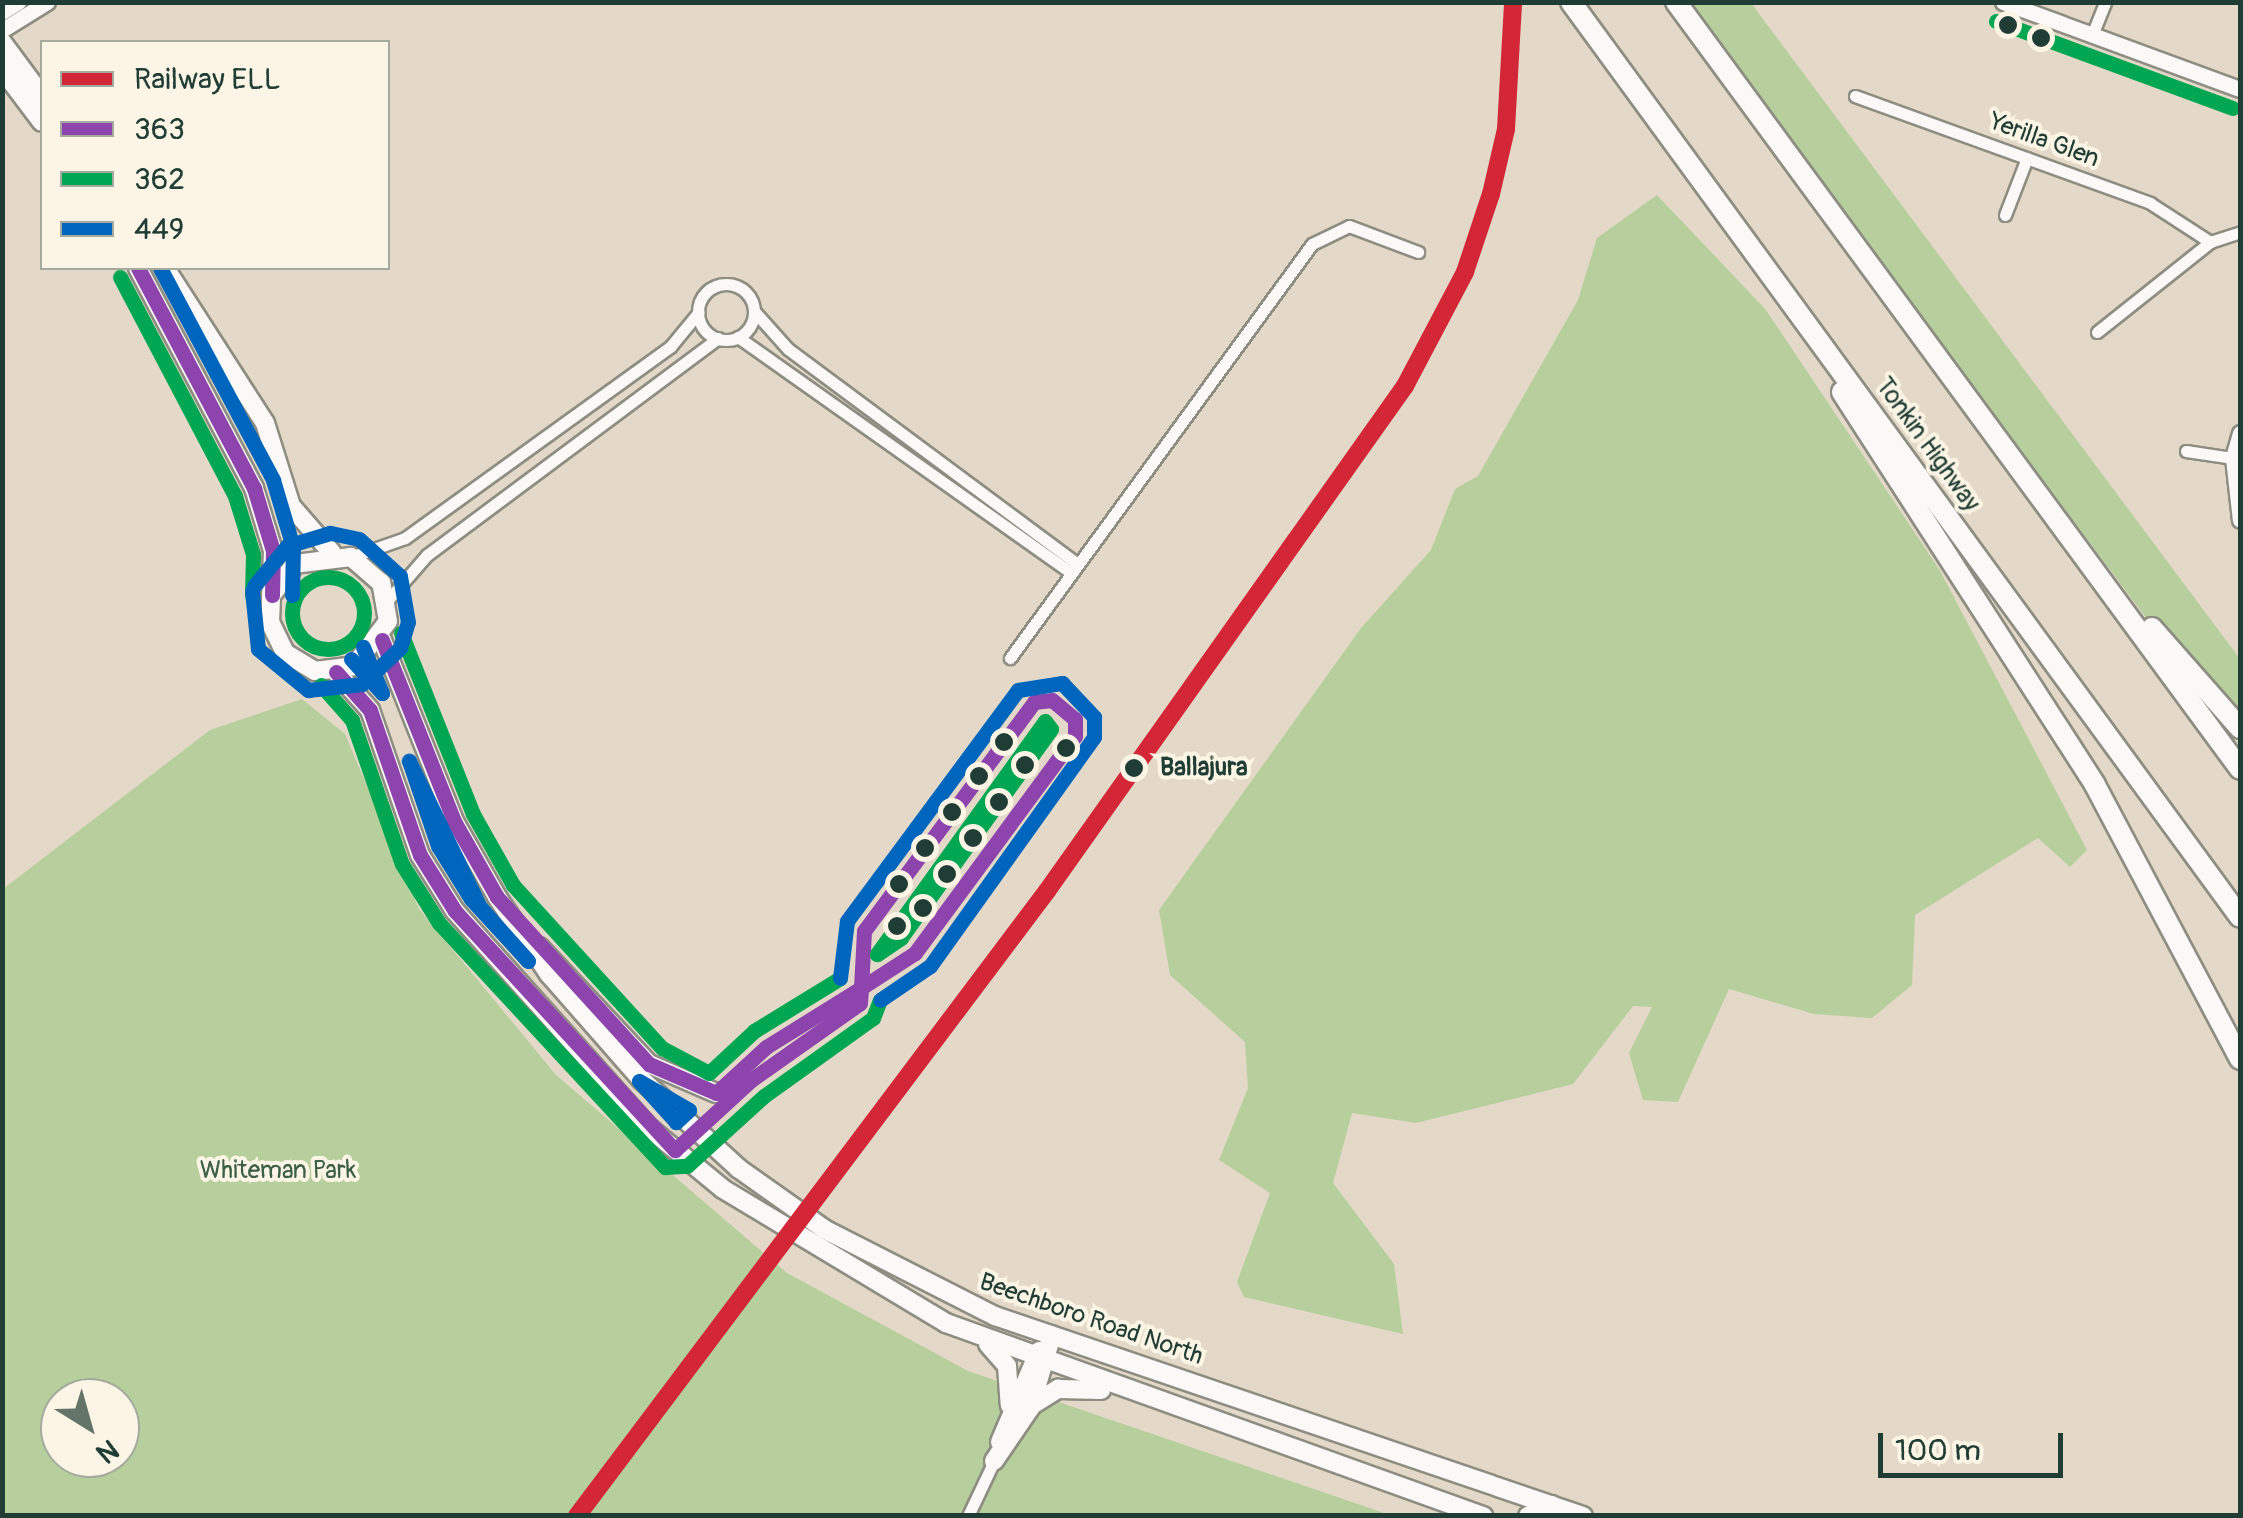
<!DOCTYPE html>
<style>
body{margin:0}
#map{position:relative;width:2243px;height:1518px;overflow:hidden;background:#e4d9c8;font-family:Pangolin,sans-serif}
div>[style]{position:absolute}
.green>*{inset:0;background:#b6cf9c}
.roads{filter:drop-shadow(2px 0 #8d8d82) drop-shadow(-2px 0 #8d8d82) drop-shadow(0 2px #8d8d82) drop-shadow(0 -2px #8d8d82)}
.street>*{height:11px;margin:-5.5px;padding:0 5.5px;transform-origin:5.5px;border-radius:5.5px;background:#fbf9f7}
.street>.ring{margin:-5.5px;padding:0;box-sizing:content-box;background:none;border:11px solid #fbf9f7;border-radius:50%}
.secondary>*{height:15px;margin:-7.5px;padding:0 7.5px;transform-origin:7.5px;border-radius:7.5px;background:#fbf9f7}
.primary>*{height:18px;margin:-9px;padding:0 9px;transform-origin:9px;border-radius:9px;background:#fbf9f7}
.highway>*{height:20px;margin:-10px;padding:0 10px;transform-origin:10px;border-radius:10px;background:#fbf9f7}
.bus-1>*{height:15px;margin:-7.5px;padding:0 7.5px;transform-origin:7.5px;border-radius:7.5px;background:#8e44ad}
.bus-2>*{height:15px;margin:-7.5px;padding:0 7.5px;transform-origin:7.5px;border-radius:7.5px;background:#00a651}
.bus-2>.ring{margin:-7.5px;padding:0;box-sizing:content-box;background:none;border:15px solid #00a651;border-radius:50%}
.bus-3>*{height:15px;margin:-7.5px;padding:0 7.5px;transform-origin:7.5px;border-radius:7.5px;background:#0065bd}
.rail-1>*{height:18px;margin:-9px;padding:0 9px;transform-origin:9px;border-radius:9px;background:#d32737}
.dots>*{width:28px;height:28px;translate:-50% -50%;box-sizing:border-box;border:5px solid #fcf5e5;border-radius:50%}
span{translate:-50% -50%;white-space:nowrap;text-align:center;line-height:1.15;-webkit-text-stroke:8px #fcf5e5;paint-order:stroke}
.street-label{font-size:25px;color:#1f3d34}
.stop-label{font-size:25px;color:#1f3d34;font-weight:700}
.left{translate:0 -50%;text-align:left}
.park-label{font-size:25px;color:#3b5f45}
.frame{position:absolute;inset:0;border:5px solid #1f3d34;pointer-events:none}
.legend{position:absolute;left:40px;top:40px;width:350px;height:230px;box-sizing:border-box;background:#fcf5e5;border:2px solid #a4ab9e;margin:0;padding:12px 18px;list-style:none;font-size:30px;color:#1f3d34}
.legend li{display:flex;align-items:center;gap:20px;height:50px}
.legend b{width:50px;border:2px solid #a4ab9e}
.north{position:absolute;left:40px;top:1378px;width:100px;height:100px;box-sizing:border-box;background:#fcf5e5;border:2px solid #a4ab9e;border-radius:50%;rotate:143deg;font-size:28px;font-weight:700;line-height:40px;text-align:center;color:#1f3d34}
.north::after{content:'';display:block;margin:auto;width:35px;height:45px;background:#647468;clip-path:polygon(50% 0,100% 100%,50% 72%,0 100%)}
.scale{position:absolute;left:1878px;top:1433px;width:185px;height:45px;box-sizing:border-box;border:5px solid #1f3d34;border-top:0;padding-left:12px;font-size:30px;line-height:35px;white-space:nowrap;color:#1f3d34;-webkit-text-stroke:8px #fcf5e5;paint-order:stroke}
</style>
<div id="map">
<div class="green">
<div style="clip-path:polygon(1685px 3px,1751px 3px,2240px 659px,2240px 743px)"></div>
<div style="clip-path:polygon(1657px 195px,1766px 310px,1939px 569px,2087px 850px,2070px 867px,2038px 838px,1915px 915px,1912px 985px,1872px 1018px,1814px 1014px,1729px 989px,1678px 1102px,1643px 1100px,1629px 1053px,1652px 1007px,1633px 1006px,1573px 1084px,1416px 1123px,1352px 1113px,1333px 1183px,1394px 1264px,1403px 1334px,1244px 1297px,1237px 1282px,1270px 1193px,1219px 1160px,1248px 1088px,1245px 1042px,1170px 975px,1159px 910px,1361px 628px,1431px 550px,1455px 489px,1478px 476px,1578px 300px,1597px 238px)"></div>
<div style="clip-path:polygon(evenodd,302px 699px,345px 734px,419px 909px,556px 1075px,787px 1273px,968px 1371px,1390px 1515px,3px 1516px,3px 889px,210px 730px,302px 699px,60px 1398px,120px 1398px,120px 1458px,60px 1458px,60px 1398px)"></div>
</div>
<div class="roads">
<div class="street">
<div style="left:2092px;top:35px;width:35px;rotate:-68deg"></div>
<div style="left:1855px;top:96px;width:314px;rotate:19.9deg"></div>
<div style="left:2150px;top:203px;width:72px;rotate:33deg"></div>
<div style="left:2005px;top:215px;width:61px;rotate:-68.9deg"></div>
<div class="ring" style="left:698px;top:284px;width:45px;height:45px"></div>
<div style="left:754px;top:311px;width:51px;rotate:48.2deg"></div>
<div style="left:788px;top:349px;width:361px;rotate:36.6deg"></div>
<div style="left:2097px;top:332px;width:144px;rotate:-38.5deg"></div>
<div style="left:2210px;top:242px;width:32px;rotate:-18deg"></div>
<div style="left:738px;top:337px;width:408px;rotate:35.3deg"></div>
<div style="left:2186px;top:451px;width:48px;rotate:8.5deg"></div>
<div style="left:351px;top:557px;width:57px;rotate:-19.4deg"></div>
<div style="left:405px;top:538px;width:327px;rotate:-35.8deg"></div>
<div style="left:670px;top:347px;width:45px;rotate:-50.4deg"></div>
<div style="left:387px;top:601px;width:61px;rotate:-49deg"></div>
<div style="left:427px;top:555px;width:363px;rotate:-36.7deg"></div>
<div style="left:1010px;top:658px;width:512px;rotate:-53.89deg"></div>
<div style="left:1312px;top:244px;width:41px;rotate:-25.9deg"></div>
<div style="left:1349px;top:226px;width:74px;rotate:20.6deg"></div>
<div style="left:968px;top:1516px;width:61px;rotate:-64.7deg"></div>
</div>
<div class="secondary">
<div style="left:2003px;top:2px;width:252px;rotate:20.2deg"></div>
<div style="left:2px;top:12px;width:19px;rotate:-32deg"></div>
<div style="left:2px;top:30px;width:53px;rotate:-31.9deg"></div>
<div style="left:2240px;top:433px;width:26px;rotate:106deg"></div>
<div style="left:2233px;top:458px;width:62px;rotate:83.6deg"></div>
</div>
<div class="primary">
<div style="left:2px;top:42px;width:67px;rotate:53.5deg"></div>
<div style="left:2px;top:69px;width:66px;rotate:53deg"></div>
<div style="left:138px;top:268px;width:249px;rotate:62.2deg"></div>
<div style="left:254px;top:488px;width:66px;rotate:73.2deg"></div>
<div style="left:273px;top:551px;width:71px;rotate:92.4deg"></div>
<div style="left:270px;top:622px;width:34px;rotate:64deg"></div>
<div style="left:285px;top:653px;width:35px;rotate:31deg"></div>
<div style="left:315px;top:671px;width:39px;rotate:-7deg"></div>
<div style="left:354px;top:666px;width:56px;rotate:-52.9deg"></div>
<div style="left:388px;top:621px;width:39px;rotate:-100deg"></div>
<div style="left:381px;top:583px;width:40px;rotate:-139deg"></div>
<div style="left:351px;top:557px;width:56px;rotate:172.9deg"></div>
<div style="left:295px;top:564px;width:39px;rotate:127deg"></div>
<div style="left:165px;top:268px;width:184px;rotate:57.2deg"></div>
<div style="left:265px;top:423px;width:87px;rotate:72.6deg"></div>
<div style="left:291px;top:506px;width:62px;rotate:48.9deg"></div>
<div style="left:382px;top:640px;width:197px;rotate:68.3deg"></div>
<div style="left:455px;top:823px;width:85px;rotate:60.4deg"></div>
<div style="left:497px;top:897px;width:93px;rotate:56deg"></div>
<div style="left:549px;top:974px;width:140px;rotate:48.8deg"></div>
<div style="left:641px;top:1079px;width:132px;rotate:42.5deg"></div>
<div style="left:738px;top:1168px;width:105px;rotate:35.3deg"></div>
<div style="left:824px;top:1229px;width:192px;rotate:27deg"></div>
<div style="left:995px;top:1316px;width:621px;rotate:18.79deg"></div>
<div style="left:336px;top:672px;width:51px;rotate:48.2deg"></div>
<div style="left:370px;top:710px;width:153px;rotate:71deg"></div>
<div style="left:420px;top:855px;width:66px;rotate:58deg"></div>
<div style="left:455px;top:911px;width:291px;rotate:48.2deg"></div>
<div style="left:649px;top:1128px;width:96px;rotate:39.5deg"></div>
<div style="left:723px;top:1189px;width:260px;rotate:31deg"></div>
<div style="left:946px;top:1323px;width:571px;rotate:19.77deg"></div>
<div style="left:539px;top:947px;width:161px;rotate:46.8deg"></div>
<div style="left:649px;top:1064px;width:73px;rotate:23.4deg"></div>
<div style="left:988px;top:1344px;width:29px;rotate:49deg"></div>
<div style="left:1007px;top:1366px;width:39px;rotate:86deg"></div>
<div style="left:1032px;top:1405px;width:31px;rotate:-32deg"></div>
<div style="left:1058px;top:1389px;width:43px;rotate:1.3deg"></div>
<div style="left:1000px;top:1442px;width:99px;rotate:-66.8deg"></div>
<div style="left:994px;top:1461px;width:64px;rotate:-55.8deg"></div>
<div style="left:1030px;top:1408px;width:76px;rotate:-73.2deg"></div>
<div style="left:1528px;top:1516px;width:26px;rotate:-25deg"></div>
</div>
<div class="highway">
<div style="left:1571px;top:2px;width:1133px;rotate:53.83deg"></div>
<div style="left:1676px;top:2px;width:952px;rotate:53.67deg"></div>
<div style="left:1842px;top:392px;width:467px;rotate:57.2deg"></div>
<div style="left:2095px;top:785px;width:310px;rotate:62.1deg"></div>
<div style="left:2152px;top:628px;width:133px;rotate:48.7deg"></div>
</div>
</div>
<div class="bus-1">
<div style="left:138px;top:268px;width:249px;rotate:62.2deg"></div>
<div style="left:254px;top:488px;width:66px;rotate:73.2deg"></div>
<div style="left:273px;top:551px;width:44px;rotate:91.3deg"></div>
<div style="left:382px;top:640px;width:197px;rotate:68.3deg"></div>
<div style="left:455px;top:823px;width:85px;rotate:60.4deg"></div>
<div style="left:497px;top:897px;width:226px;rotate:47.7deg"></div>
<div style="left:649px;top:1064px;width:73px;rotate:23.4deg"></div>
<div style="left:716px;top:1093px;width:68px;rotate:-42.6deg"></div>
<div style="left:766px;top:1047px;width:112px;rotate:-31.8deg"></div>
<div style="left:336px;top:672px;width:51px;rotate:48.2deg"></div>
<div style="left:370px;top:710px;width:153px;rotate:71deg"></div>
<div style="left:420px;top:855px;width:66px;rotate:58deg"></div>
<div style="left:455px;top:911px;width:325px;rotate:47.4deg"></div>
<div style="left:1052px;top:700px;width:30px;rotate:40deg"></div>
<div style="left:1075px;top:719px;width:17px;rotate:90deg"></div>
<div style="left:1075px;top:736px;width:270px;rotate:126.4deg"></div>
<div style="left:915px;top:953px;width:64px;rotate:147.1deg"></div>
<div style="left:861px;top:988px;width:57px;rotate:-87deg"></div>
<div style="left:864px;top:931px;width:285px;rotate:-53.4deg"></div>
<div style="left:1034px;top:702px;width:18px;rotate:-6deg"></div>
<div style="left:675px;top:1150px;width:103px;rotate:-42.6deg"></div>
<div style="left:751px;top:1080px;width:133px;rotate:-35.2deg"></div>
<div style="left:860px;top:1003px;width:15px;rotate:-86deg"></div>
</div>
<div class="bus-2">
<div style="left:1996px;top:21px;width:252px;rotate:20.2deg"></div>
<div style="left:120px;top:277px;width:247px;rotate:62.3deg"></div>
<div style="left:235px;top:496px;width:61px;rotate:72.8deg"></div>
<div style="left:253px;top:554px;width:41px;rotate:91.4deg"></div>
<div class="ring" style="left:292px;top:577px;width:57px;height:57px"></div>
<div style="left:401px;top:633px;width:195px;rotate:68.3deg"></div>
<div style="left:473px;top:814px;width:81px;rotate:60.6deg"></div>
<div style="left:513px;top:885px;width:221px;rotate:47.6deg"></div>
<div style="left:662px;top:1048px;width:53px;rotate:28deg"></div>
<div style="left:709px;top:1073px;width:62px;rotate:-43deg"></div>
<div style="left:754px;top:1031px;width:101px;rotate:-31.6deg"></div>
<div style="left:321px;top:685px;width:47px;rotate:48.5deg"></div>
<div style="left:352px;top:720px;width:152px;rotate:70.9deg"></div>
<div style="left:402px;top:864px;width:70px;rotate:57.9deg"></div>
<div style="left:439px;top:923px;width:333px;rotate:47.2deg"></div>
<div style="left:665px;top:1167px;width:22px;rotate:-3deg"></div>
<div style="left:687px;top:1166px;width:104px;rotate:-42.3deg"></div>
<div style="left:764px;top:1096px;width:134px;rotate:-35.6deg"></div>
<div style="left:873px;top:1018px;width:19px;rotate:-69deg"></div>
<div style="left:1045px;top:721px;width:10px;rotate:53deg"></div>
<div style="left:1051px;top:729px;width:257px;rotate:125.7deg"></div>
<div style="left:901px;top:938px;width:29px;rotate:146deg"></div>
<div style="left:877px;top:954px;width:287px;rotate:-54.2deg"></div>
</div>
<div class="bus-3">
<div style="left:160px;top:268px;width:240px;rotate:61.9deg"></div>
<div style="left:273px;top:480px;width:70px;rotate:73.4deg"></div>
<div style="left:293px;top:547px;width:48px;rotate:91.2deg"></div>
<div style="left:252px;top:591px;width:58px;rotate:84.1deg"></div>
<div style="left:258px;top:649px;width:65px;rotate:39.4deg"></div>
<div style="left:308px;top:690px;width:54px;rotate:-6.3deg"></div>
<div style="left:362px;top:684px;width:52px;rotate:-43.5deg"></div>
<div style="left:400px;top:648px;width:27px;rotate:-73deg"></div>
<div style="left:408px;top:622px;width:47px;rotate:-99.9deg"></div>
<div style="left:400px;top:576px;width:55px;rotate:-137.9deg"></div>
<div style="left:359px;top:539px;width:30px;rotate:-168deg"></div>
<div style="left:330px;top:533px;width:45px;rotate:163.2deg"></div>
<div style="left:287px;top:546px;width:52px;rotate:129.5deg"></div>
<div style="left:351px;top:659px;width:46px;rotate:47.6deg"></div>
<div style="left:382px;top:693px;width:50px;rotate:-112.4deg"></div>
<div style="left:409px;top:761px;width:162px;rotate:64.1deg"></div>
<div style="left:480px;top:907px;width:72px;rotate:48.4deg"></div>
<div style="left:528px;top:961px;width:84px;rotate:-132.6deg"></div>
<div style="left:471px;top:899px;width:62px;rotate:-121.9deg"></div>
<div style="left:438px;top:846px;width:90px;rotate:-108.8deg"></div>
<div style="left:840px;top:978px;width:57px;rotate:-83deg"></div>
<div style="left:847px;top:921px;width:287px;rotate:-53.5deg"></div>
<div style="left:1018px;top:690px;width:45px;rotate:-9deg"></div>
<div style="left:1062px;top:683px;width:47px;rotate:46.7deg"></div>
<div style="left:1094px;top:717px;width:20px;rotate:90deg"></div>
<div style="left:1094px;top:737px;width:282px;rotate:125.6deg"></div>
<div style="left:930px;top:966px;width:60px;rotate:145.8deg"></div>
<div style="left:639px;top:1081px;width:58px;rotate:30.1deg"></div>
<div style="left:689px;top:1110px;width:18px;rotate:137deg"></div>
<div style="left:676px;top:1122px;width:55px;rotate:-132.1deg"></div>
</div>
<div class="rail-1">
<div style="left:577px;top:1516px;width:782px;rotate:-53.06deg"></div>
<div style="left:1047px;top:891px;width:619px;rotate:-54.67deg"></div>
<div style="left:1405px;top:386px;width:129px;rotate:-62.2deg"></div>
<div style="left:1465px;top:272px;width:82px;rotate:-71.6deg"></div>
<div style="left:1491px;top:194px;width:67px;rotate:-77deg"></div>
<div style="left:1506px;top:129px;width:127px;rotate:-86.8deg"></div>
</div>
<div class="dots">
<div style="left:2008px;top:25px;background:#1f3d34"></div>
<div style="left:2041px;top:38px;background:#1f3d34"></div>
<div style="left:1004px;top:742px;background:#1f3d34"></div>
<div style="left:1066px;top:748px;background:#1f3d34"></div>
<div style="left:1025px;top:765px;background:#1f3d34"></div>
<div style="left:1134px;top:768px;background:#1f3d34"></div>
<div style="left:979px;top:776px;background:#1f3d34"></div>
<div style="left:999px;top:802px;background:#1f3d34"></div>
<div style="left:952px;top:812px;background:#1f3d34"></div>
<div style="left:973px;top:838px;background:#1f3d34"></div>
<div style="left:925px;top:848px;background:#1f3d34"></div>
<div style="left:947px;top:874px;background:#1f3d34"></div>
<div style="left:899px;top:884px;background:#1f3d34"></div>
<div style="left:923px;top:908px;background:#1f3d34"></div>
<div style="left:897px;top:926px;background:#1f3d34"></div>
</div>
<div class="street-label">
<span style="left:2044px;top:141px;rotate:20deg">Yerilla Glen</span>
<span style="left:1927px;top:445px;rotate:54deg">Tonkin Highway</span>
<span style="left:1091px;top:1320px;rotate:19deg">Beechboro Road North</span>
</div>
<div class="stop-label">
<span class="left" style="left:1160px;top:768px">Ballajura</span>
</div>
<div class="park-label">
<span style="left:278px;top:1171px">Whiteman Park</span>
</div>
<div class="frame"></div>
<ul class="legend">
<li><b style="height:12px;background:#d32737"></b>Railway ELL</li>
<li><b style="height:12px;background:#8e44ad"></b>363</li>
<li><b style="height:12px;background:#00a651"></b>362</li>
<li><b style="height:12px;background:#0065bd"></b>449</li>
</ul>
<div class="north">N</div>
<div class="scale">100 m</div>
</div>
